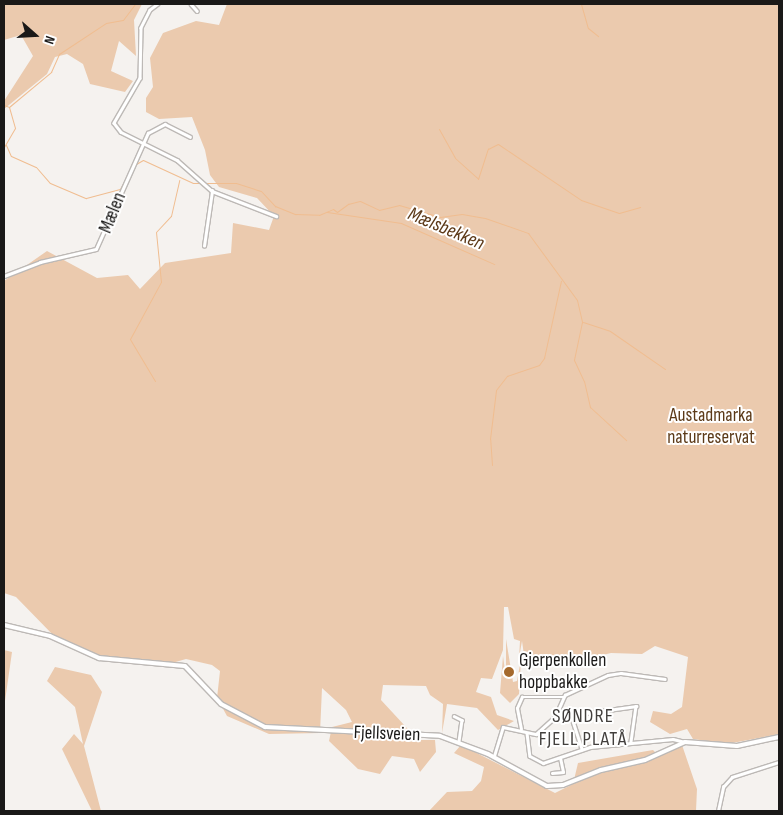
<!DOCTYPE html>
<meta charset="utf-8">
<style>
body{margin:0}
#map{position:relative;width:783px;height:815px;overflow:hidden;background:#f5f2ef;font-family:"Sofia Sans Condensed",sans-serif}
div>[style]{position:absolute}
.green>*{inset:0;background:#ebcaae}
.stream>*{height:1px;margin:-0.5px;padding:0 0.5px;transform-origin:0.5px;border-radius:0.5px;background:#f0bd90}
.roads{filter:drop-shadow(1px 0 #bdb9b6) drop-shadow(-1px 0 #bdb9b6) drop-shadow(0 1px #bdb9b6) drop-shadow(0 -1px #bdb9b6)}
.street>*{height:2.5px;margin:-1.25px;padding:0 1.25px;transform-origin:1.25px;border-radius:1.25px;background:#fff}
.secondary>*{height:4px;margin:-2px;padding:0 2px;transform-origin:2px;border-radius:2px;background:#fff}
.dots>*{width:14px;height:14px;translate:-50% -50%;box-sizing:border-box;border:2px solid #fff;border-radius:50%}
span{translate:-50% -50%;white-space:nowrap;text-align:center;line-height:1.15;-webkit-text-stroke:4px #fff;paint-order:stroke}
.street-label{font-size:19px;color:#1a1918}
.park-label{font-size:19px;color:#5b3917}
.poi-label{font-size:19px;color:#1a1918}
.left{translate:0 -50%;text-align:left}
.water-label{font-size:20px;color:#5d3a19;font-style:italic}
.neighbourhood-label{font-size:20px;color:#423f3d;letter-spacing:1px}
.frame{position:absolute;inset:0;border:5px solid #1a1918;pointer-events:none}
.north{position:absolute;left:10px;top:10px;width:50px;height:50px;-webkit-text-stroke:4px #fff;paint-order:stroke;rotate:109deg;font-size:14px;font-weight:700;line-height:20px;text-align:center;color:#1a1918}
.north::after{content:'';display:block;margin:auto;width:18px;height:22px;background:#1a1918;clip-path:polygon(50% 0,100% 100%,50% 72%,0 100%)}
</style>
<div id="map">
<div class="green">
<div style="clip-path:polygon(4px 4px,142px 4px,134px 20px,136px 56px,119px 41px,111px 71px,133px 81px,125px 92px,90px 84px,83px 64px,67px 54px,55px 57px,47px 74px,4px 109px,4px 101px,33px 56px,21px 35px,4px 40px)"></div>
<div style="clip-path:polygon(227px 4px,779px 4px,779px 734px,727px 744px,693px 739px,687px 729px,670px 734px,650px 722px,653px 711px,671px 714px,682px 707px,688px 657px,655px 646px,642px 654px,611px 653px,568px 663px,525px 662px,522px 641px,519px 658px,520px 641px,514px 639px,508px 607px,504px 607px,503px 650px,492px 679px,481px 678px,476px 692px,491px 697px,497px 715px,514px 721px,498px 730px,477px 708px,447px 704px,442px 733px,443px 704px,430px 695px,426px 686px,383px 685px,381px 700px,418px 740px,435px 740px,436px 752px,420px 772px,414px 759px,392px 756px,380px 774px,358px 769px,329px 741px,332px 727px,352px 722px,346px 710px,322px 688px,320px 733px,269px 734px,227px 716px,217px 698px,220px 671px,212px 665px,186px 659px,172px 663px,97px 658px,55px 637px,16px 597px,4px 593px,4px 281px,47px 251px,97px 278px,128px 275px,140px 289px,165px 263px,231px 253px,233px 223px,269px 230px,274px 216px,257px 198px,219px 187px,210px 175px,205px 150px,192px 117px,159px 119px,146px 112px,146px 98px,153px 87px,150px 58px,163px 33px,196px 21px,219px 25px)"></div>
<div style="clip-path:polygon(506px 639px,513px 682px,517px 681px,521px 659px,519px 694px,510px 703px,500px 693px,503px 656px,506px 678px)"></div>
<div style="clip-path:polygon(4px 650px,12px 652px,4px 708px)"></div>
<div style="clip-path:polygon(55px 667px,91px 675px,102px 692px,84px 746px,101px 811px,92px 811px,62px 749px,74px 734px,83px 744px,75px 707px,47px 681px)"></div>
<div style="clip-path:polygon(461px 745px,555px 793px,573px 784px,578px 763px,653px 750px,659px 756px,682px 745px,697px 789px,696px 811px,429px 811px,447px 792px,472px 791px,481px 781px,484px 767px,454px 753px)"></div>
</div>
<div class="stream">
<div style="left:581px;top:4px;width:25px;rotate:74deg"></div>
<div style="left:588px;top:28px;width:13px;rotate:39deg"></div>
<div style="left:4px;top:105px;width:5px;rotate:22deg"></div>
<div style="left:9px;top:107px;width:22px;rotate:74deg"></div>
<div style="left:15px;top:128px;width:22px;rotate:120deg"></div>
<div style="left:9px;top:107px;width:55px;rotate:-39.8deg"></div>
<div style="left:51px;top:72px;width:20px;rotate:-66deg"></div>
<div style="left:59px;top:54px;width:56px;rotate:-33.4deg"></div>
<div style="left:106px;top:23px;width:17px;rotate:-10deg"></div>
<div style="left:123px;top:20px;width:20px;rotate:-53deg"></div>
<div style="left:439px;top:129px;width:33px;rotate:61deg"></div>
<div style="left:455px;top:158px;width:31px;rotate:42deg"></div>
<div style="left:478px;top:179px;width:32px;rotate:-72deg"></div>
<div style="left:488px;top:149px;width:11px;rotate:-27deg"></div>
<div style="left:498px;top:144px;width:100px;rotate:34deg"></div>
<div style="left:581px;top:200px;width:40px;rotate:18.9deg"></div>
<div style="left:619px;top:213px;width:22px;rotate:-16deg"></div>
<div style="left:6px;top:145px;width:12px;rotate:66deg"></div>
<div style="left:11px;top:156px;width:27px;rotate:24deg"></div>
<div style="left:36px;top:167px;width:21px;rotate:49deg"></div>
<div style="left:50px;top:183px;width:39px;rotate:23deg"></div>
<div style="left:86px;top:198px;width:35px;rotate:-15deg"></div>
<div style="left:120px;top:189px;width:18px;rotate:-61deg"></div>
<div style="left:136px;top:164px;width:8px;rotate:-30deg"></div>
<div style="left:143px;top:160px;width:55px;rotate:24.7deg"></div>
<div style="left:193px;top:183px;width:43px"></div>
<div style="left:236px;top:183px;width:26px;rotate:18deg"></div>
<div style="left:261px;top:191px;width:21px;rotate:47deg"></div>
<div style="left:275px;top:206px;width:22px;rotate:22deg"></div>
<div style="left:295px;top:214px;width:24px;rotate:2deg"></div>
<div style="left:319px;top:215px;width:15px;rotate:-23deg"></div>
<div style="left:333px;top:209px;width:5px;rotate:37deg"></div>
<div style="left:337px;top:212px;width:14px;rotate:-36deg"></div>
<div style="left:348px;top:204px;width:12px;rotate:-14deg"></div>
<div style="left:360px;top:201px;width:21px;rotate:25deg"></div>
<div style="left:379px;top:210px;width:21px;rotate:-14deg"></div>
<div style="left:399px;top:205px;width:43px;rotate:16.3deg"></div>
<div style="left:440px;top:217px;width:22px;rotate:-8deg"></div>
<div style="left:462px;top:214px;width:23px;rotate:10deg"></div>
<div style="left:485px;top:218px;width:46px;rotate:19.2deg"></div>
<div style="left:528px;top:233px;width:83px;rotate:53.8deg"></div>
<div style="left:577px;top:300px;width:23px;rotate:77deg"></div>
<div style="left:582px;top:322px;width:39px;rotate:102deg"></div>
<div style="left:574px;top:360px;width:23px;rotate:65deg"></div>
<div style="left:584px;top:381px;width:27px;rotate:77deg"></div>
<div style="left:590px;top:407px;width:49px;rotate:42.5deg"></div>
<div style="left:327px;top:212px;width:75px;rotate:8.5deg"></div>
<div style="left:401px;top:223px;width:102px;rotate:23.8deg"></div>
<div style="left:583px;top:322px;width:28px;rotate:18deg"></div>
<div style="left:610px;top:331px;width:67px;rotate:34.6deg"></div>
<div style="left:155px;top:381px;width:49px;rotate:-120.8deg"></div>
<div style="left:130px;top:339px;width:65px;rotate:-61.5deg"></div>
<div style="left:161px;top:282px;width:50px;rotate:-95.7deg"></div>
<div style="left:156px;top:232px;width:22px;rotate:-47deg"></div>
<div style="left:171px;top:216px;width:37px;rotate:-77deg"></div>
<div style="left:492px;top:465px;width:26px;rotate:-94deg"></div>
<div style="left:490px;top:439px;width:49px;rotate:-83deg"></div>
<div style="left:496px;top:390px;width:18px;rotate:-52deg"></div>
<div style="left:507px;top:376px;width:34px;rotate:-19deg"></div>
<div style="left:539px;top:365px;width:9px;rotate:-54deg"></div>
<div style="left:544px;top:358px;width:79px;rotate:-77.6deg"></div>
</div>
<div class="roads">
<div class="street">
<div style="left:158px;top:4px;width:10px;rotate:143deg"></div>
<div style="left:150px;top:10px;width:20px;rotate:117deg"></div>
<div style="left:141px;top:28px;width:50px;rotate:91.1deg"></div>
<div style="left:140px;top:78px;width:52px;rotate:120deg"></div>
<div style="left:114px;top:123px;width:11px;rotate:52deg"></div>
<div style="left:121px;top:132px;width:63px;rotate:26.6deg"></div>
<div style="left:177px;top:160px;width:47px;rotate:41.5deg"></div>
<div style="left:212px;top:191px;width:69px;rotate:21.3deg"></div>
<div style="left:191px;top:4px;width:9px;rotate:49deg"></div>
<div style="left:204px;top:246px;width:56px;rotate:-81.7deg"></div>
<div style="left:4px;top:276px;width:39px;rotate:-21deg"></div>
<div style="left:40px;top:262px;width:57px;rotate:-13.1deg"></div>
<div style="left:96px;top:249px;width:127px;rotate:-65.9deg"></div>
<div style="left:148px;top:133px;width:19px;rotate:-28deg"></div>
<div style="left:165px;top:124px;width:28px;rotate:27deg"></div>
<div style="left:557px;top:714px;width:8px;rotate:14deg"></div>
<div style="left:565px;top:716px;width:72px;rotate:-8deg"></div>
<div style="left:636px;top:706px;width:37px;rotate:98deg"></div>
<div style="left:571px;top:715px;width:36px;rotate:72deg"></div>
<div style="left:454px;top:716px;width:9px;rotate:27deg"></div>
<div style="left:462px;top:720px;width:22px;rotate:98deg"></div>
<div style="left:521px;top:729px;width:21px;rotate:-101deg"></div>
<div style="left:517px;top:708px;width:12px;rotate:-66deg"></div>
<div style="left:522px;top:697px;width:41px"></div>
<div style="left:527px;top:733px;width:23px;rotate:83deg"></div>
<div style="left:530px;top:756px;width:15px;rotate:28deg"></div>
<div style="left:543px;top:763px;width:50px;rotate:-18.8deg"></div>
<div style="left:590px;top:747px;width:83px;rotate:-5.5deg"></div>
<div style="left:673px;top:739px;width:12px;rotate:14deg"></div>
<div style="left:494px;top:756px;width:30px;rotate:-73deg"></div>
<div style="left:503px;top:727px;width:34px;rotate:12deg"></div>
<div style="left:536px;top:734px;width:25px;rotate:-42deg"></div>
<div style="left:555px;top:717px;width:24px;rotate:-66deg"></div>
<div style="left:565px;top:695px;width:47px;rotate:-24.9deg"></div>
<div style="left:608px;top:675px;width:13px;rotate:-9deg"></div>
<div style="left:621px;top:673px;width:44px;rotate:7.8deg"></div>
<div style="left:552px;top:773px;width:11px;rotate:-5deg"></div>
<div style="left:563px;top:772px;width:14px;rotate:-102deg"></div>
<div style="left:718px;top:811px;width:25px;rotate:-78deg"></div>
<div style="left:723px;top:787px;width:13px;rotate:-48deg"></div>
<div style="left:732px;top:777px;width:49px;rotate:-17.7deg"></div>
</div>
<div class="secondary">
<div style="left:4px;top:625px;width:47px;rotate:13.4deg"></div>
<div style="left:50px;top:636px;width:54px;rotate:24.2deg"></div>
<div style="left:99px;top:658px;width:86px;rotate:5.3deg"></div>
<div style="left:185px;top:666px;width:52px;rotate:46.5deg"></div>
<div style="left:221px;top:704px;width:50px;rotate:27.6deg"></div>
<div style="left:265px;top:727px;width:175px;rotate:2.9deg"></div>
<div style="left:440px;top:736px;width:51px;rotate:20.6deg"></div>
<div style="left:488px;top:754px;width:67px;rotate:28.5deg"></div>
<div style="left:547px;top:786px;width:16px;rotate:-4deg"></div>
<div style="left:563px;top:785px;width:41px;rotate:-21.5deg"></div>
<div style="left:601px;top:770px;width:45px;rotate:-12.8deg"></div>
<div style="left:645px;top:760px;width:44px;rotate:-24.2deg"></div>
<div style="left:685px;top:742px;width:52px;rotate:4.4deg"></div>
<div style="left:737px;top:746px;width:43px;rotate:-12.1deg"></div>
</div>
</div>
<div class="dots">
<div style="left:509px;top:672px;background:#a5692c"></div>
</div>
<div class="street-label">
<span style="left:113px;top:213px;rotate:-68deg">Mælen</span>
<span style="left:387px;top:734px;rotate:2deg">Fjellsveien</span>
</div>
<div class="park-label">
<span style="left:711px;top:427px">Austadmarka<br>naturreservat</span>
</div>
<div class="poi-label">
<span class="left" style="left:519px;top:672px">Gjerpenkollen<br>hoppbakke</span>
</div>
<div class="water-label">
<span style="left:446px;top:229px;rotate:23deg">Mælsbekken</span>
</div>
<div class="neighbourhood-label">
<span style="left:583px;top:728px">SØNDRE<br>FJELL PLATÅ</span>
</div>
<div class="frame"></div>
<div class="north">N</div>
</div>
